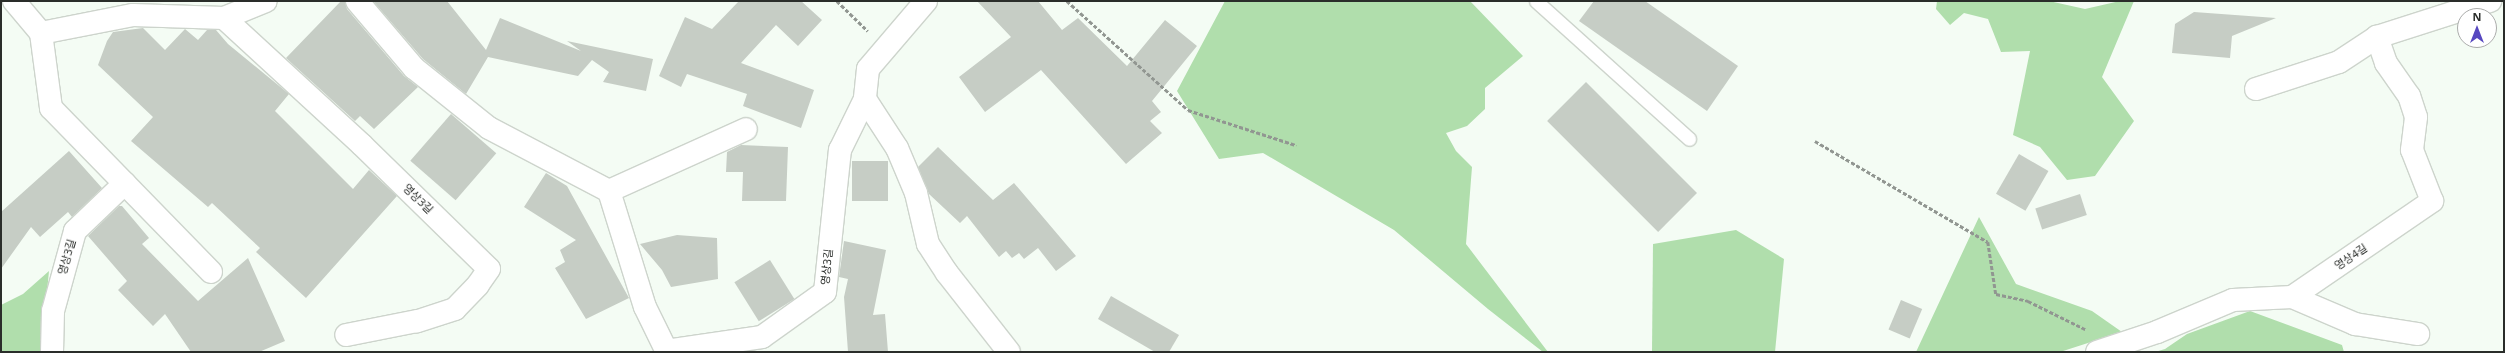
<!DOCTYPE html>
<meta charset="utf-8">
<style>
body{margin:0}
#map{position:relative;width:2505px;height:353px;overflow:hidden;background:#f4fcf4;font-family:"Noto Sans","Noto Sans KR",sans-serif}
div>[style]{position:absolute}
.green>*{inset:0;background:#b0deac}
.building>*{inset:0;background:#c6cdc5;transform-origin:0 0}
.path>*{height:2.5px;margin-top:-1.25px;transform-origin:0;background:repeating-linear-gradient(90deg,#919691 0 4px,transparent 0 6px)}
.roads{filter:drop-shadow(1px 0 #cdd4cc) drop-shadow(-1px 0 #cdd4cc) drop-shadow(0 1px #cdd4cc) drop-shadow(0 -1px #cdd4cc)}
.service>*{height:13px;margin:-6.5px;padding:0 6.5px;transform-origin:6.5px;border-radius:6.5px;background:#fff}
.minor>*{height:22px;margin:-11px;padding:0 11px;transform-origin:11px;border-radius:11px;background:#fff}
span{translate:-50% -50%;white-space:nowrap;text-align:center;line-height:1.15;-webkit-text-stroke:3px #fff;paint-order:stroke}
.street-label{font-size:11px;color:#2a2d2a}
.frame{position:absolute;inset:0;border:2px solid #2a2d2a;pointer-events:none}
.north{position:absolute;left:2457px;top:8px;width:40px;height:40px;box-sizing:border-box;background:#fff;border:1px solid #aaabaa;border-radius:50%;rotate:0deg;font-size:11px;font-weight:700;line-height:16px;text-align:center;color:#2a2d2a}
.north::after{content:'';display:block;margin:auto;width:14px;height:18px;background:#5748c0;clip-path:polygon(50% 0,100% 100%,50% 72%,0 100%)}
</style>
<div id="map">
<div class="green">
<div style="clip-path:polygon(1225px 1px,1470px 1px,1523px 56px,1485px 88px,1485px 109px,1467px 126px,1446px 133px,1456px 151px,1472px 167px,1466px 244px,1548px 352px,1543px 352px,1488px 309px,1394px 230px,1263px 153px,1219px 159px,1177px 91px)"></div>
<div style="clip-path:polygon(1937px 1px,2049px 1px,2085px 9px,2120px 1px,2134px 1px,2102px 77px,2134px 121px,2095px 176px,2067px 180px,2040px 147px,2013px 135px,2030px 51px,2001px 52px,1988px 19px,1964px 13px,1950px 25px,1936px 9px)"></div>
<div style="clip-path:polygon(1979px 217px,2016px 284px,2092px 311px,2122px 332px,2060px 352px,1916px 352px)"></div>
<div style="clip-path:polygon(1736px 230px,1784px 259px,1775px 352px,1652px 352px,1653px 244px)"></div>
<div style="clip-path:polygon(49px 271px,41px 352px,1px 352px,1px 305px,23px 294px)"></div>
<div style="clip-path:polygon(2250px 311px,2342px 345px,2344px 352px,2155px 352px,2165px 349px,2187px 334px)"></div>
</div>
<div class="building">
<div style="clip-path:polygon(341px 1px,345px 1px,347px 9px,404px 76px,418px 87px,374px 129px,360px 116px,355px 121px,286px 58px)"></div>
<div style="clip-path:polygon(373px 1px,447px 1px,486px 50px,500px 18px,581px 51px,567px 41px,653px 59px,646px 91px,603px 82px,609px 72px,592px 60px,578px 76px,488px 57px,466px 94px,423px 59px)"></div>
<div style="clip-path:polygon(739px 1px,801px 1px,822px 20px,798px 46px,776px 25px,741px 63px,814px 90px,801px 128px,743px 106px,747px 94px,687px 74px,681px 87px,659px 76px,685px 17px,712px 29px)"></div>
<div style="clip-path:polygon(977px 1px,1038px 1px,1062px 30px,1078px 18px,1127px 66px,1165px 20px,1197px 46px,1152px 101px,1161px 112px,1150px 121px,1162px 133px,1126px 164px,1041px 70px,985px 112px,959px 77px,1011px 37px)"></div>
<div style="clip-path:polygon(1594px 1px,1645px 1px,1738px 66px,1707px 111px,1579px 21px)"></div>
<div style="clip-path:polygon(2194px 12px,2276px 18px,2232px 36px,2230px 58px,2172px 53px,2175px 24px)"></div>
<div style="clip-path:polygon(143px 28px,165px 50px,185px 29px,198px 40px,207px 30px,216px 30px,228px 44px,289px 94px,275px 111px,353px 189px,369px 170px,397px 196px,306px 298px,256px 252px,260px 248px,212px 203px,208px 207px,131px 141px,153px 117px,98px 65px,107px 41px,113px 32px)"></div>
<div style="left:1586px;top:82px;width:157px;height:55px;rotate:45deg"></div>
<div style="left:451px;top:114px;width:60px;height:62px;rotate:41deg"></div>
<div style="clip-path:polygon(741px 145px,788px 147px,786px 201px,742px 201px,743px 172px,726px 172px,727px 152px)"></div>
<div style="clip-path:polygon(938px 147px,993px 200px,1014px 183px,1076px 256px,1056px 271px,1038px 248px,1024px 259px,1019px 253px,1012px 258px,1006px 251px,999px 257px,967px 216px,960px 223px,929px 194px,918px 167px)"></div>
<div style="clip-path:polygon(69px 151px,102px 188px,72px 217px,68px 212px,40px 237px,31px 227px,1px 269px,1px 212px)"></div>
<div style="left:2019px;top:154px;width:34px;height:46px;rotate:30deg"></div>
<div style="left:852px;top:161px;width:36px;height:40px"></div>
<div style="clip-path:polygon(546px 173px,567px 186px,629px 298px,586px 319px,555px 268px,565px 262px,560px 250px,576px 240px,524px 207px)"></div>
<div style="left:2080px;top:194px;width:22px;height:47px;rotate:72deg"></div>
<div style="clip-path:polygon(119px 206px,122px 206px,149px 238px,142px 244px,198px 301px,248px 258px,285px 341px,259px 352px,191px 352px,165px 314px,153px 326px,118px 290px,127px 281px,88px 236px)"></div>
<div style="clip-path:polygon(677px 235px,717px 238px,718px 279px,671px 287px,662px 270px,640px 244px)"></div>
<div style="clip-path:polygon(844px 241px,886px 250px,873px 315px,885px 314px,888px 352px,848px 352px,844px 297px,848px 279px,839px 277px)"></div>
<div style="left:770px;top:260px;width:46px;height:42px;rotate:58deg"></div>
<div style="clip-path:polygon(1111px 296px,1179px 335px,1169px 352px,1155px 352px,1098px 319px)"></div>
<div style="left:1901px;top:300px;width:23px;height:32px;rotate:23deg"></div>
</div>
<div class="path">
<div style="left:837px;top:1px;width:43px;rotate:44.1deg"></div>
<div style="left:1067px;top:1px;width:163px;rotate:42deg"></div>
<div style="left:1188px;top:110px;width:114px;rotate:18deg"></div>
<div style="left:1815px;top:141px;width:200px;rotate:30.3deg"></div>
<div style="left:1988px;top:242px;width:53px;rotate:81.3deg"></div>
<div style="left:1996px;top:294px;width:33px;rotate:12deg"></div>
<div style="left:2028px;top:301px;width:64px;rotate:26.2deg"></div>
</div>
<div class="roads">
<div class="service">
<div style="left:1536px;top:1px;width:206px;rotate:42deg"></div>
</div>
<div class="minor">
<div style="left:14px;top:1px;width:42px;rotate:49.8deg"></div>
<div style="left:41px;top:33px;width:94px;rotate:-11.1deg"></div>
<div style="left:133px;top:15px;width:91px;rotate:1.9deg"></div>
<div style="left:224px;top:18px;width:45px;rotate:-22deg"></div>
<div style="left:357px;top:1px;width:88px;rotate:49.6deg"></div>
<div style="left:414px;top:68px;width:96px;rotate:38.7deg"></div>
<div style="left:489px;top:128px;width:136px;rotate:27.7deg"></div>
<div style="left:609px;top:191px;width:121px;rotate:72.8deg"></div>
<div style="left:645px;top:307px;width:50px;rotate:63.9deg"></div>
<div style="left:926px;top:1px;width:89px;rotate:130.5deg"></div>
<div style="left:868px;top:69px;width:30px;rotate:96deg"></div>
<div style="left:865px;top:99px;width:59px;rotate:56.9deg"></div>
<div style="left:897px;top:148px;width:49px;rotate:67.1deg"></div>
<div style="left:916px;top:193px;width:52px;rotate:76.8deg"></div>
<div style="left:928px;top:244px;width:35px;rotate:57deg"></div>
<div style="left:947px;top:273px;width:100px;rotate:51.9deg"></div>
<div style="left:224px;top:18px;width:188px;rotate:42.6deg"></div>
<div style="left:362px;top:145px;width:177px;rotate:44.3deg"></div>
<div style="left:489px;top:269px;width:19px;rotate:125deg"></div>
<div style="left:478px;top:285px;width:33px;rotate:134deg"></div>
<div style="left:455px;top:309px;width:40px;rotate:162deg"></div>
<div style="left:417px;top:321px;width:72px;rotate:168.8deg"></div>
<div style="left:41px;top:33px;width:76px;rotate:82.4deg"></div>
<div style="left:51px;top:108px;width:229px;rotate:45.7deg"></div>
<div style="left:2256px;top:89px;width:87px;rotate:-18deg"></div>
<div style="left:2339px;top:62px;width:45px;rotate:-33.3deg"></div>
<div style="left:2377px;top:37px;width:119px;rotate:-17.7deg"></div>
<div style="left:609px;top:191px;width:150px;rotate:-24.3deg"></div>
<div style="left:2292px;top:297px;width:69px;rotate:23.2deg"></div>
<div style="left:2355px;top:324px;width:64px;rotate:9deg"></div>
<div style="left:666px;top:351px;width:97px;rotate:-8.3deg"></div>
<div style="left:762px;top:337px;width:77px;rotate:-35.5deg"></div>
<div style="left:825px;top:292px;width:143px;rotate:-84deg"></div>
<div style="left:840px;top:150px;width:57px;rotate:-63.9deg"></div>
<div style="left:52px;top:352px;width:41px;rotate:-88.6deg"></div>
<div style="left:53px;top:311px;width:83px;rotate:-74.6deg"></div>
<div style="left:75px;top:231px;width:69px;rotate:-43.8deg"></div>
<div style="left:2097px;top:352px;width:63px;rotate:-18.4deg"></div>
<div style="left:2157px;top:332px;width:82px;rotate:-22.8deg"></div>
<div style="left:2233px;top:300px;width:59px;rotate:-2.9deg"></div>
<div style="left:2292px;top:297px;width:170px;rotate:-34.4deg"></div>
<div style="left:2432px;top:201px;width:55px;rotate:-111.4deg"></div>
<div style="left:2412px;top:150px;width:33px;rotate:-83deg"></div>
<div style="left:2416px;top:117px;width:22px;rotate:-108deg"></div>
<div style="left:2409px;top:96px;width:40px;rotate:-124.9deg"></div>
<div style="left:2386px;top:63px;width:28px;rotate:-109deg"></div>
</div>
</div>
<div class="street-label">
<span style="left:418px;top:199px;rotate:44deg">영상3길</span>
<span style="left:67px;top:257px;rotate:-74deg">영상3길</span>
<span style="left:2351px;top:257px;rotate:-34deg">영상4길</span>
<span style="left:827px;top:267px;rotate:-84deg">영상3길</span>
</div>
<div class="frame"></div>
<div class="north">N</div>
</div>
